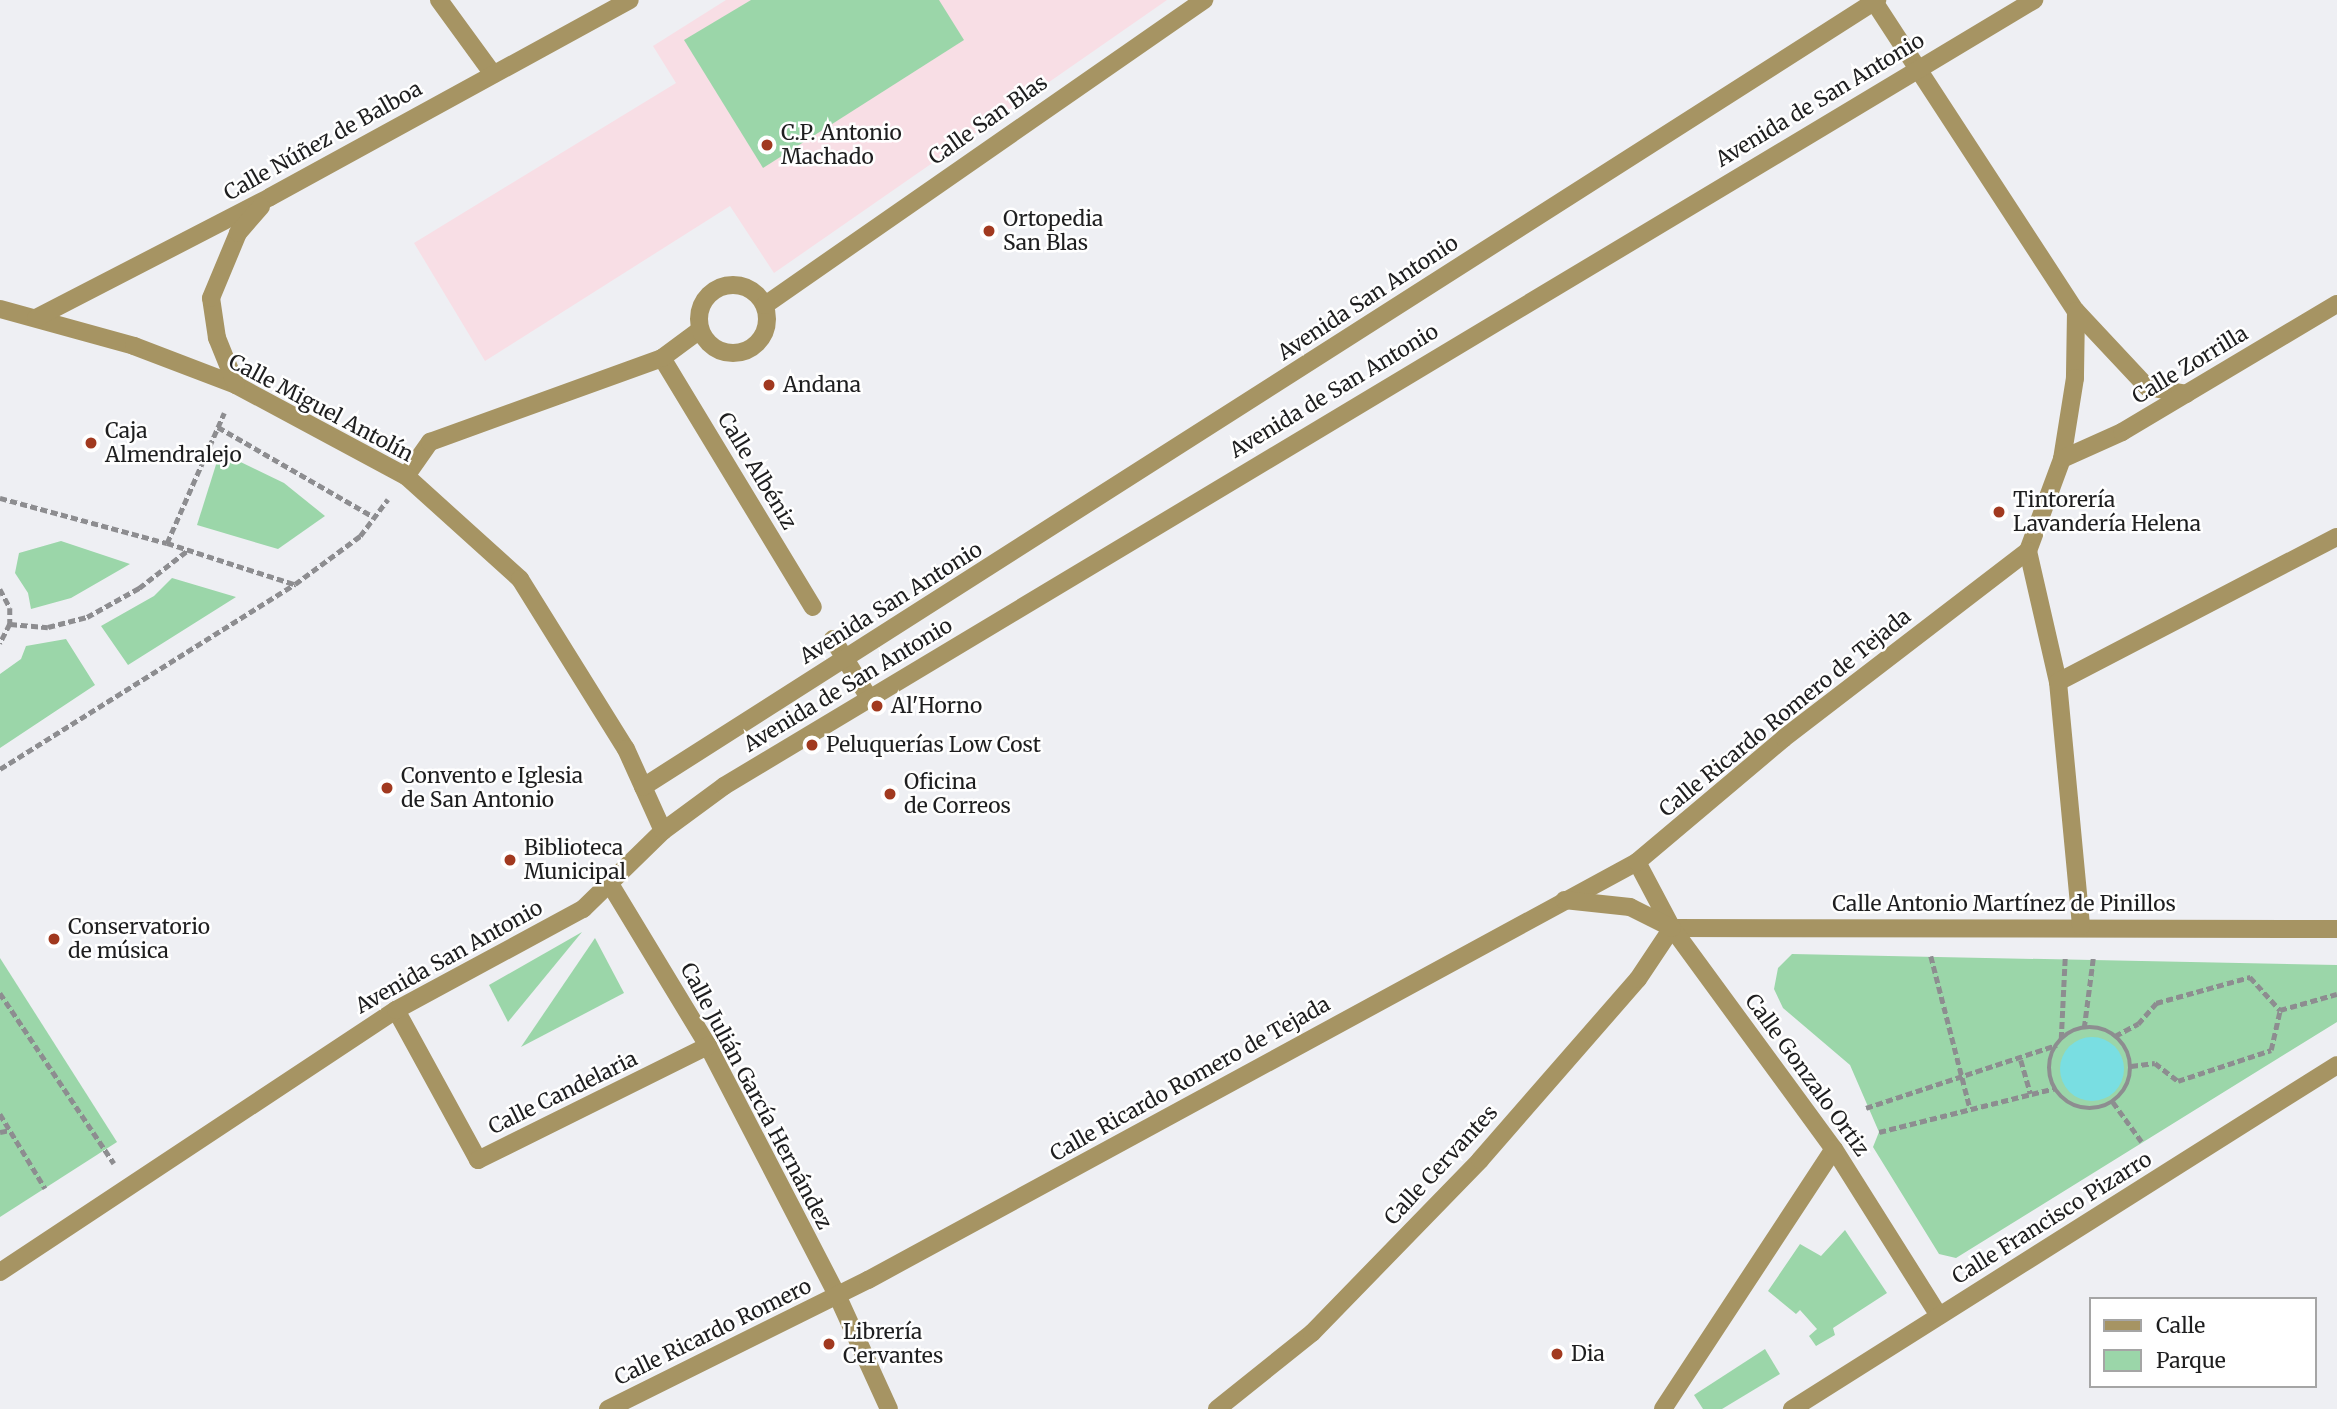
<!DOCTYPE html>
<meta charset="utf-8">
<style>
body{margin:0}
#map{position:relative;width:2337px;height:1409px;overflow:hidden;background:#eeeff3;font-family:Merriweather,serif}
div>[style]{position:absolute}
.education>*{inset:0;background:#f8dee5}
.green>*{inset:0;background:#9bd6a9}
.water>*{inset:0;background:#79dee2}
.round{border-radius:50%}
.path>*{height:4.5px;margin-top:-2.25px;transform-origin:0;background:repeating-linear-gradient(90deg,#8d8d90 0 7px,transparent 0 10.5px)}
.path>.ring{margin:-2.25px;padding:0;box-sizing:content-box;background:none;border:4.5px solid #8d8d90;border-radius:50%}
.pedestrian>*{height:18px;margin:-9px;padding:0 9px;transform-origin:9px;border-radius:9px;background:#a69463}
.minor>*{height:18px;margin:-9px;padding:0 9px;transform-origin:9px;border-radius:9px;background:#a69463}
.minor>.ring{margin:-9px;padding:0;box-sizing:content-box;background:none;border:18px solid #a69463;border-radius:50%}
.dots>*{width:19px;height:19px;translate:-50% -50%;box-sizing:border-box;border:4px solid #fff;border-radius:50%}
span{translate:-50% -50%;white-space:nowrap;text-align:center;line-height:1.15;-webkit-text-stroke:5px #fff;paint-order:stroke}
.street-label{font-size:21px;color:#1e1e1f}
.poi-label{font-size:21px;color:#1e1e1f}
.left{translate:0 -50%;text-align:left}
.legend{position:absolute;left:2089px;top:1297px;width:228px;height:91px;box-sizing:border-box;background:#fff;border:2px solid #a5a5a5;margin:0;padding:9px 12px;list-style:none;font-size:21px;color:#1e1e1f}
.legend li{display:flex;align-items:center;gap:14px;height:35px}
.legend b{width:35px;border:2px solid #a5a5a5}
</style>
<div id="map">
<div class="education">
<div style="clip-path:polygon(726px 0,1167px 0,774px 273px,730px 206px,485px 361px,414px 243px,676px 83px,653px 46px)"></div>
</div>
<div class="green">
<div style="clip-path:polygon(751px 0,939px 0,964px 40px,763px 168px,684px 40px)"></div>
<div style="clip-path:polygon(220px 452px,284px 483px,325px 516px,278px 549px,197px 525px)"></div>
<div style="clip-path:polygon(61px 541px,130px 564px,71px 598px,31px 609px,28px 593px,15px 573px,19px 553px)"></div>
<div style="clip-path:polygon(172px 578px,236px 597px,128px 665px,101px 626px,154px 596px)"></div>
<div style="clip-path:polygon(66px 639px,95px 685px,0 748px,0 674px,21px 659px,26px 646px)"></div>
<div style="clip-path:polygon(582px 932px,508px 1022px,489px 985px)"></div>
<div style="clip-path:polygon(595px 938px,624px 993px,521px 1047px)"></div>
<div style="clip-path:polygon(1792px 954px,2337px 965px,2337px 1022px,1956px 1258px,1939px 1254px,1873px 1147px,1879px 1132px,1850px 1065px,1783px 1008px,1774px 989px,1778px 968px)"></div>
<div style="clip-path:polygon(0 958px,117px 1142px,0 1217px)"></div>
<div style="clip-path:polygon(1845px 1230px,1887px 1293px,1833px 1328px,1835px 1335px,1816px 1346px,1809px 1336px,1817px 1329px,1800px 1310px,1796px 1314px,1768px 1291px,1800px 1244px,1821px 1256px)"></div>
<div style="clip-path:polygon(1765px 1349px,1780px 1374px,1722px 1409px,1703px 1409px,1694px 1395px)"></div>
</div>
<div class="water">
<div class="round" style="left:2060px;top:1037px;width:64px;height:64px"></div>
</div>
<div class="path">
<div style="left:218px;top:427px;width:180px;rotate:30deg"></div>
<div style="left:0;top:498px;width:173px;rotate:15.1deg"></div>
<div style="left:167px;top:543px;width:133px;rotate:17.9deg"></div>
<div style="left:167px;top:543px;width:142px;rotate:-66.3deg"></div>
<div style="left:0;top:589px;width:21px;rotate:62deg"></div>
<div style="left:10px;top:608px;width:16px;rotate:90deg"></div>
<div style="left:10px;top:624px;width:22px;rotate:117deg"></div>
<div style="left:10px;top:624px;width:38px;rotate:5deg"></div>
<div style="left:48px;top:627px;width:40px;rotate:-14.4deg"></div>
<div style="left:87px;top:617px;width:60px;rotate:-29.1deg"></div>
<div style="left:139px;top:588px;width:62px;rotate:-37.8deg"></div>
<div style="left:0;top:769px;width:348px;rotate:-32.1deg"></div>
<div style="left:295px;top:584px;width:81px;rotate:-36.4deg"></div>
<div style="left:360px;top:536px;width:46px;rotate:-52.9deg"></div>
<div style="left:1931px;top:956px;width:157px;rotate:75.6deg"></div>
<div style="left:0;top:993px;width:205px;rotate:56.2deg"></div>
<div class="ring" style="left:2049px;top:1027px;width:77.5px;height:77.5px"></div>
<div style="left:2084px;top:1028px;width:70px;rotate:-82.6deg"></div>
<div style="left:2115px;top:1036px;width:26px;rotate:-28deg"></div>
<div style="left:2138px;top:1024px;width:28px;rotate:-49deg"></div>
<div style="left:2156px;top:1003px;width:98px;rotate:-15.5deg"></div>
<div style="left:2250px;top:977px;width:45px;rotate:47.7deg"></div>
<div style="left:2280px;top:1010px;width:59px;rotate:-15.7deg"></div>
<div style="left:2061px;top:1039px;width:82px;rotate:-87.2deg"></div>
<div style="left:2021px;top:1060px;width:35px;rotate:74deg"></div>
<div style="left:2131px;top:1066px;width:24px;rotate:-7deg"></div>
<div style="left:2155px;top:1063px;width:29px;rotate:38deg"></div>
<div style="left:2178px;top:1081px;width:98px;rotate:-18.4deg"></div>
<div style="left:2271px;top:1050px;width:41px;rotate:-77.3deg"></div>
<div style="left:2113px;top:1102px;width:49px;rotate:54.1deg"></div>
<div style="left:1866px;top:1108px;width:201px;rotate:-18.3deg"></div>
<div style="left:0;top:1114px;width:87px;rotate:58.7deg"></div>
<div style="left:0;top:1132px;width:10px;rotate:-11deg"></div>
<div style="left:1879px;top:1132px;width:181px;rotate:-14deg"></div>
</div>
<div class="pedestrian">
<div style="left:662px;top:358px;width:291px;rotate:58.8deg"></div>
<div style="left:406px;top:476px;width:42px;rotate:-54.8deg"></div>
<div style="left:430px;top:442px;width:247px;rotate:-19.9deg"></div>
<div style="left:662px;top:358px;width:47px;rotate:-36.4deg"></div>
<div style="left:833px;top:639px;width:69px;rotate:58.6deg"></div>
<div style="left:1672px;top:928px;width:665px;rotate:0.09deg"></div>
<div style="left:1663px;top:1409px;width:311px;rotate:-56.7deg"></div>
</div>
<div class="minor">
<div style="left:439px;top:0;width:92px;rotate:53.9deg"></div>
<div style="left:1873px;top:0;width:371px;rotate:56.9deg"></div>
<div style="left:2076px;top:311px;width:67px;rotate:90.9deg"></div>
<div style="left:2075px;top:378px;width:82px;rotate:99.1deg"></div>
<div style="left:2062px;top:459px;width:98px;rotate:110.3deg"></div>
<div style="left:2028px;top:551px;width:134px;rotate:77.1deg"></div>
<div style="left:2058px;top:682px;width:245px;rotate:84.6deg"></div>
<div class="ring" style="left:699px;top:285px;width:50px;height:50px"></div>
<div style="left:765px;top:305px;width:535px;rotate:-34.79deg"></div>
<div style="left:0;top:309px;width:139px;rotate:15.4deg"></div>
<div style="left:134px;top:346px;width:109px;rotate:20.9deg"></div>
<div style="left:236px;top:385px;width:193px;rotate:28.2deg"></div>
<div style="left:406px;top:476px;width:154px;rotate:42.1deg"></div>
<div style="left:520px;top:579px;width:200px;rotate:58.1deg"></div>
<div style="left:626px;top:749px;width:90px;rotate:65.7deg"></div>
<div style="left:2076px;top:311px;width:104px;rotate:46.9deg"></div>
<div style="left:2147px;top:387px;width:40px;rotate:10deg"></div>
<div style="left:36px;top:318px;width:263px;rotate:-27.3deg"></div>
<div style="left:270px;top:197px;width:410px;rotate:-28.7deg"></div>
<div style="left:236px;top:385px;width:51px;rotate:-112deg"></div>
<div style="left:217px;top:338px;width:40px;rotate:-98.5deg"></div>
<div style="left:211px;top:298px;width:70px;rotate:-67.4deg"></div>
<div style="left:238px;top:233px;width:35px;rotate:-49deg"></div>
<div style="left:2062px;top:459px;width:66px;rotate:-24.2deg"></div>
<div style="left:2122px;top:432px;width:250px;rotate:-30.8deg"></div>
<div style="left:2058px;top:682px;width:314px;rotate:-27.5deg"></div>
<div style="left:643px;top:787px;width:1464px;rotate:-32.53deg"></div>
<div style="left:1637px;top:862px;width:75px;rotate:62.1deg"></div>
<div style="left:1672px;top:928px;width:274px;rotate:53.8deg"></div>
<div style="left:1834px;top:1149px;width:197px;rotate:57.8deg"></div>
<div style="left:610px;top:884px;width:189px;rotate:58.8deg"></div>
<div style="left:708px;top:1046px;width:280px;rotate:62.6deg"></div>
<div style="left:837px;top:1295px;width:125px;rotate:65.5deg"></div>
<div style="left:396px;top:1010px;width:171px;rotate:61.3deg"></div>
<div style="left:478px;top:1160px;width:257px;rotate:-26.4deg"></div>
<div style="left:0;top:1272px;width:475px;rotate:-33.5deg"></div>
<div style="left:396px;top:1010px;width:213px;rotate:-28.4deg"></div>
<div style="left:583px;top:909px;width:112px;rotate:-44.3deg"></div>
<div style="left:663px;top:831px;width:76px;rotate:-36.4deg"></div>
<div style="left:724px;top:786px;width:1528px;rotate:-30.96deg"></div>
<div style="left:608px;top:1409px;width:290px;rotate:-26.4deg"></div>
<div style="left:868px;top:1280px;width:875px;rotate:-28.53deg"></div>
<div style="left:1637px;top:862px;width:192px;rotate:-40.1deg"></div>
<div style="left:1784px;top:738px;width:307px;rotate:-37.5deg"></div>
<div style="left:1217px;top:1409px;width:122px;rotate:-38.7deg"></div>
<div style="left:1312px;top:1333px;width:241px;rotate:-45.8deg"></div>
<div style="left:1480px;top:1160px;width:240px;rotate:-48.9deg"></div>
<div style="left:1638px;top:979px;width:61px;rotate:-56.3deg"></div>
<div style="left:1672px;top:928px;width:47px;rotate:-153.4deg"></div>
<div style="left:1630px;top:907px;width:66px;rotate:-173.9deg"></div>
<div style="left:1792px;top:1409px;width:644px;rotate:-32.26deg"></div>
</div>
<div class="dots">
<div style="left:767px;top:145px;background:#a1391f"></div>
<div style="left:989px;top:231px;background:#a1391f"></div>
<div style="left:769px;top:385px;background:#a1391f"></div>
<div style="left:91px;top:443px;background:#a1391f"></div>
<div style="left:1999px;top:512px;background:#a1391f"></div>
<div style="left:877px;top:706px;background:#a1391f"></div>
<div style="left:812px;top:745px;background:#a1391f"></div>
<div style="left:387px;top:788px;background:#a1391f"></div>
<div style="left:890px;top:794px;background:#a1391f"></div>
<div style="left:510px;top:860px;background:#a1391f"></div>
<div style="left:54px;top:939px;background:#a1391f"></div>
<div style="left:829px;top:1344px;background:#a1391f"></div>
<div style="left:1557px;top:1354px;background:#a1391f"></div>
</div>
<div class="street-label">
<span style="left:1820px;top:100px;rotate:-31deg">Avenida de San Antonio</span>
<span style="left:988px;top:120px;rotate:-35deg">Calle San Blas</span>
<span style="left:323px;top:141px;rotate:-29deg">Calle Núñez de Balboa</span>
<span style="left:1368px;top:298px;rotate:-33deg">Avenida San Antonio</span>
<span style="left:2190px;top:365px;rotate:-31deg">Calle Zorrilla</span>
<span style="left:1334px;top:391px;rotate:-31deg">Avenida de San Antonio</span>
<span style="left:321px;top:408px;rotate:28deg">Calle Miguel Antolín</span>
<span style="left:757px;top:471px;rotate:59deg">Calle Albéniz</span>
<span style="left:891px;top:603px;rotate:-32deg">Avenida San Antonio</span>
<span style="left:848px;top:685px;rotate:-31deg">Avenida de San Antonio</span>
<span style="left:1785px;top:713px;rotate:-39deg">Calle Ricardo Romero de Tejada</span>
<span style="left:2004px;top:904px">Calle Antonio Martínez de Pinillos</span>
<span style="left:449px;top:957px;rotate:-29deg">Avenida San Antonio</span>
<span style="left:1807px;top:1075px;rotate:54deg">Calle Gonzalo Ortiz</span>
<span style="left:1190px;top:1079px;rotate:-29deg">Calle Ricardo Romero de Tejada</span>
<span style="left:563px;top:1093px;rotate:-26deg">Calle Candelaria</span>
<span style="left:756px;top:1096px;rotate:62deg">Calle Julián García Hernández</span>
<span style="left:1441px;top:1165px;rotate:-47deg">Calle Cervantes</span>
<span style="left:2052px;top:1218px;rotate:-32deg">Calle Francisco Pizarro</span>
<span style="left:713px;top:1332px;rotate:-26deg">Calle Ricardo Romero</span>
</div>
<div class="poi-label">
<span class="left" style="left:781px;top:145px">C.P. Antonio<br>Machado</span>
<span class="left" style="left:1003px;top:231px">Ortopedia<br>San Blas</span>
<span class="left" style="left:783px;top:385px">Andana</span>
<span class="left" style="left:105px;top:443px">Caja<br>Almendralejo</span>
<span class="left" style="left:2013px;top:512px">Tintorería<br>Lavandería Helena</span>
<span class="left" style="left:891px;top:706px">Al'Horno</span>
<span class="left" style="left:826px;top:745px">Peluquerías Low Cost</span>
<span class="left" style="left:401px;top:788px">Convento e Iglesia<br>de San Antonio</span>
<span class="left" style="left:904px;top:794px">Oficina<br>de Correos</span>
<span class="left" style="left:524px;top:860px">Biblioteca<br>Municipal</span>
<span class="left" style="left:68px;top:939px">Conservatorio<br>de música</span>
<span class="left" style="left:843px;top:1344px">Librería<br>Cervantes</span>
<span class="left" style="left:1571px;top:1354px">Dia</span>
</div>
<ul class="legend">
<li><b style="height:9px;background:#a69463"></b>Calle</li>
<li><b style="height:19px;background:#9bd6a9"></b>Parque</li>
</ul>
</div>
